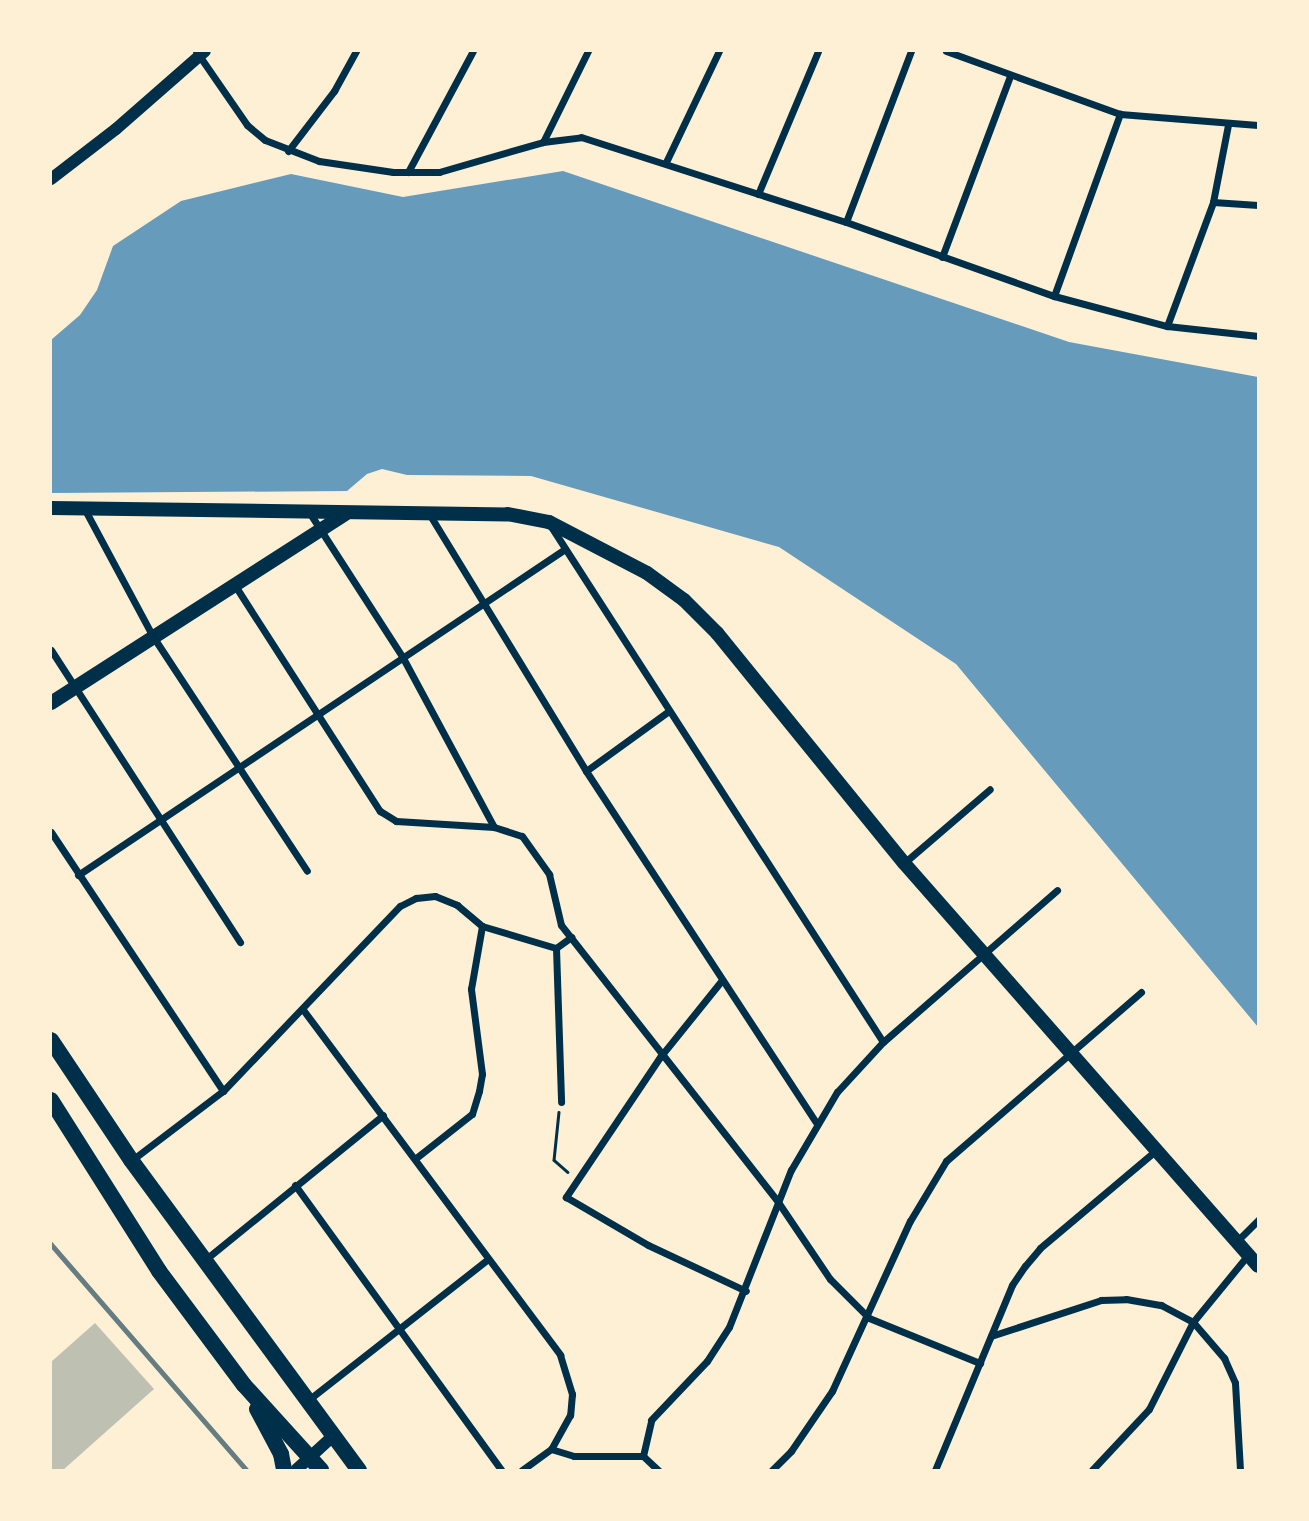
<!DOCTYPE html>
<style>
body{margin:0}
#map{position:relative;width:1309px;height:1521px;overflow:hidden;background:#fdf0d5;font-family:"Golos Text",sans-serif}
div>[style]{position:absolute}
.water>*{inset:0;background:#669bbc}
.building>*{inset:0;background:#bec0b2}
.path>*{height:2.5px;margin:-1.25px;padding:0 1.25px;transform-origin:1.25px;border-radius:1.25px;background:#003049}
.minor>*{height:7px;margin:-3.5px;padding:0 3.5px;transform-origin:3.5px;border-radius:3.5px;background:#003049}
.tertiary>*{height:12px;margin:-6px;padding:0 6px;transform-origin:6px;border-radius:6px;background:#003049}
.secondary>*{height:14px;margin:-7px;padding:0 7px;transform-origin:7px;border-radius:7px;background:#003049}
.primary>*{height:16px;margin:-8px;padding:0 8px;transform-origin:8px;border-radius:8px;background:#003049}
.rail>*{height:4.5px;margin:-2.25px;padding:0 2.25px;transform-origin:2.25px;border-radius:2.25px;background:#657d81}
span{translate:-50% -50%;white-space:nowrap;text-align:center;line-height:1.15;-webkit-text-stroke:5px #fdf0d5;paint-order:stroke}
.frame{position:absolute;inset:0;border:52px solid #fdf0d5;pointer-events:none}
</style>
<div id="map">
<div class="water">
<div style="clip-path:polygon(563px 171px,1069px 342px,1258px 377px,1258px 1027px,956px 664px,779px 547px,531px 476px,407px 475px,382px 469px,367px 474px,347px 491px,51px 493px,51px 340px,80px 315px,97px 290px,113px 246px,181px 201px,291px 174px,403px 197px)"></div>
</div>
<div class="building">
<div style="clip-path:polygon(95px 1323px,154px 1389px,63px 1470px,51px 1470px,51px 1362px)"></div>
</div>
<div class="path">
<div style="left:559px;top:1112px;width:48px;rotate:95.9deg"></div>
<div style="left:554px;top:1160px;width:18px;rotate:41deg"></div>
</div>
<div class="minor">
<div style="left:196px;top:51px;width:90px;rotate:55.4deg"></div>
<div style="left:247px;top:125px;width:23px;rotate:40deg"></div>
<div style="left:265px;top:140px;width:58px;rotate:21.3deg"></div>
<div style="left:319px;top:161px;width:75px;rotate:8.5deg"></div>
<div style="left:393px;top:172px;width:46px"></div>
<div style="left:439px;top:172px;width:108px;rotate:-16.1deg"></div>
<div style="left:543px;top:142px;width:38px;rotate:-7deg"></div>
<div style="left:581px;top:137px;width:278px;rotate:17.8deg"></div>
<div style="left:846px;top:222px;width:221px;rotate:19.6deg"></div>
<div style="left:1054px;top:296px;width:117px;rotate:14.9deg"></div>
<div style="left:1167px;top:326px;width:92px;rotate:6.3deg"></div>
<div style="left:946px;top:51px;width:185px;rotate:19.9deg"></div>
<div style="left:1120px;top:114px;width:138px;rotate:4.6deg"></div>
<div style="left:543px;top:142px;width:102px;rotate:-63.7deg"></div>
<div style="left:288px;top:151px;width:76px;rotate:-52.5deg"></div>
<div style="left:334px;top:91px;width:46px;rotate:-61.2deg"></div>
<div style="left:666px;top:162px;width:123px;rotate:-64.5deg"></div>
<div style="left:408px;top:172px;width:137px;rotate:-61.8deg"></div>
<div style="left:758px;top:194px;width:155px;rotate:-67.2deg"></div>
<div style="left:1213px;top:202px;width:45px;rotate:3.8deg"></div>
<div style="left:846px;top:222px;width:183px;rotate:-69.2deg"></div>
<div style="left:942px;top:257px;width:193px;rotate:-69.4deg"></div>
<div style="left:1054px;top:296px;width:194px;rotate:-70.1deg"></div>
<div style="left:1167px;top:326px;width:132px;rotate:-69.6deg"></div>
<div style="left:1213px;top:202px;width:78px;rotate:-79deg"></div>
<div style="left:84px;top:508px;width:144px;rotate:61.8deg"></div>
<div style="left:152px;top:635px;width:282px;rotate:56.7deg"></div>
<div style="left:428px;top:512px;width:303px;rotate:58.6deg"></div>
<div style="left:586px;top:771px;width:420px;rotate:56.8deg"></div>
<div style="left:311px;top:515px;width:170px;rotate:57.2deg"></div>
<div style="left:403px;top:658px;width:192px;rotate:61.7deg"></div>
<div style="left:552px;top:528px;width:611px;rotate:57.22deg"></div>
<div style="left:234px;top:584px;width:270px;rotate:57.3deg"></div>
<div style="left:380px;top:811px;width:19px;rotate:32deg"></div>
<div style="left:396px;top:821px;width:98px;rotate:3.5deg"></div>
<div style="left:494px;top:827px;width:29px;rotate:18deg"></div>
<div style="left:522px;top:836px;width:47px;rotate:54.6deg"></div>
<div style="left:549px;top:874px;width:52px;rotate:76.8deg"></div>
<div style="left:561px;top:925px;width:352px;rotate:51.9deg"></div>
<div style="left:778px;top:1202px;width:93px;rotate:56deg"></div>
<div style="left:830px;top:1279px;width:55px;rotate:45deg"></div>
<div style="left:869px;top:1318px;width:120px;rotate:22.1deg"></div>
<div style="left:51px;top:650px;width:348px;rotate:57.1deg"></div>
<div style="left:586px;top:771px;width:102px;rotate:-35.9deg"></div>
<div style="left:51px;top:832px;width:311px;rotate:56.4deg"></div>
<div style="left:904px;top:863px;width:113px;rotate:-40.7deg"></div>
<div style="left:78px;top:875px;width:586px;rotate:-33.8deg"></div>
<div style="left:556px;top:948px;width:154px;rotate:88.1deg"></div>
<div style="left:722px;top:980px;width:99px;rotate:128.8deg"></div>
<div style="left:660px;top:1057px;width:169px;rotate:123.9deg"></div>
<div style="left:566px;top:1197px;width:95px;rotate:30.3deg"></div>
<div style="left:648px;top:1245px;width:108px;rotate:25.1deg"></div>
<div style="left:304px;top:1011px;width:429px;rotate:53.3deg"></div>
<div style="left:560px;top:1355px;width:41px;rotate:72.9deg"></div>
<div style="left:572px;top:1394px;width:21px;rotate:95deg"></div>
<div style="left:570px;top:1415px;width:39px;rotate:119deg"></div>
<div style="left:551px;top:1449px;width:36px;rotate:144deg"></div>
<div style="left:416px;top:1158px;width:71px;rotate:-38.2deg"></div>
<div style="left:472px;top:1114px;width:24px;rotate:-73deg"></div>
<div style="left:479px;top:1091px;width:17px;rotate:-80deg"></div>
<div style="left:482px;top:1074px;width:86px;rotate:-97.4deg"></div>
<div style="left:471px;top:989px;width:64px;rotate:-80.1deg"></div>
<div style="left:132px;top:1160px;width:114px;rotate:-37.2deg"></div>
<div style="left:223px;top:1091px;width:256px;rotate:-46.3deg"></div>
<div style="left:400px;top:906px;width:18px;rotate:-27deg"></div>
<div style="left:416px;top:898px;width:19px;rotate:-6deg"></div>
<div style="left:435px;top:896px;width:24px;rotate:22deg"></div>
<div style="left:457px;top:905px;width:33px;rotate:40deg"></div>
<div style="left:482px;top:926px;width:77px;rotate:16.6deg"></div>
<div style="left:556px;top:948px;width:19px;rotate:-36deg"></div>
<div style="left:295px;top:1185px;width:352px;rotate:54.1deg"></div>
<div style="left:1235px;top:1243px;width:33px;rotate:-45deg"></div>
<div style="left:206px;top:1259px;width:228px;rotate:-39.1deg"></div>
<div style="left:991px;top:1336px;width:116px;rotate:-18.1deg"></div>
<div style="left:1101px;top:1300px;width:25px;rotate:-2deg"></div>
<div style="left:1126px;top:1299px;width:36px;rotate:10deg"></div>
<div style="left:1161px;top:1305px;width:36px;rotate:28deg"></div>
<div style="left:1193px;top:1322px;width:48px;rotate:49.3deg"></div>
<div style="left:1224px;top:1358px;width:27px;rotate:66deg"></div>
<div style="left:1235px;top:1383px;width:87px;rotate:86.7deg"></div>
<div style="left:307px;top:1401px;width:230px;rotate:-38.1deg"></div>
<div style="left:551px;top:1449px;width:24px;rotate:17deg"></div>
<div style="left:574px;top:1456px;width:69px"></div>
<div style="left:643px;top:1456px;width:37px;rotate:-77deg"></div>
<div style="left:651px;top:1420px;width:81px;rotate:-46.5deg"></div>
<div style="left:707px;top:1361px;width:40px;rotate:-57.1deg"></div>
<div style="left:729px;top:1327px;width:169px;rotate:-68.5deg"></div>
<div style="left:791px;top:1170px;width:91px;rotate:-59.5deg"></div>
<div style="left:837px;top:1092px;width:68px;rotate:-47.4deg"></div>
<div style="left:883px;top:1042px;width:231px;rotate:-41.1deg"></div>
<div style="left:643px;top:1456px;width:21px;rotate:43deg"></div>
<div style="left:772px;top:1470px;width:27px;rotate:-45deg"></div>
<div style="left:791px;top:1451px;width:73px;rotate:-55.7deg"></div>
<div style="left:832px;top:1391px;width:187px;rotate:-65.4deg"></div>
<div style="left:910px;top:1221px;width:70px;rotate:-59deg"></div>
<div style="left:946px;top:1161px;width:258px;rotate:-40.9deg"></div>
<div style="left:935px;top:1470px;width:200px;rotate:-67.4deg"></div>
<div style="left:1012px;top:1285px;width:23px;rotate:-56deg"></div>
<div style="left:1025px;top:1266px;width:23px;rotate:-50deg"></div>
<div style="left:1040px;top:1248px;width:149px;rotate:-40.1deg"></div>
<div style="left:1092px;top:1470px;width:83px;rotate:-46.9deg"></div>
<div style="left:1149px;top:1409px;width:97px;rotate:-63.2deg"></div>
<div style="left:1193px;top:1322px;width:85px;rotate:-50.7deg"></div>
</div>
<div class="tertiary">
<div style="left:51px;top:179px;width:82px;rotate:-37.6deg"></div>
<div style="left:116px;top:129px;width:118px;rotate:-41.2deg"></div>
<div style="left:296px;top:1470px;width:49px;rotate:-42.5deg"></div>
</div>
<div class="secondary">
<div style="left:51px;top:508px;width:457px;rotate:0.8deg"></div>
<div style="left:508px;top:514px;width:42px;rotate:11deg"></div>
<div style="left:549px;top:522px;width:110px;rotate:27.5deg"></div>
<div style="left:647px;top:573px;width:46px;rotate:36.1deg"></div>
<div style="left:684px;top:600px;width:47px;rotate:45deg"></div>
<div style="left:717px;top:633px;width:296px;rotate:50.9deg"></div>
<div style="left:904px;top:863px;width:536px;rotate:48.7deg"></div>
<div style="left:51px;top:703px;width:350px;rotate:-32.7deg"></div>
</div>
<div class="primary">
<div style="left:51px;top:1040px;width:144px;rotate:56.3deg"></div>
<div style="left:131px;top:1160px;width:385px;rotate:53.7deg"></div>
<div style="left:51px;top:1100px;width:202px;rotate:57.7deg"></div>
<div style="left:159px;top:1271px;width:142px;rotate:53.3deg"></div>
<div style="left:244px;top:1385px;width:115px;rotate:47.8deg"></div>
<div style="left:257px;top:1409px;width:51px;rotate:61.9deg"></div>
<div style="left:281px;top:1454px;width:16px;rotate:79deg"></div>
</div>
<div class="rail">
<div style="left:51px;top:1244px;width:299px;rotate:49.1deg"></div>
</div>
<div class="frame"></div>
</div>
